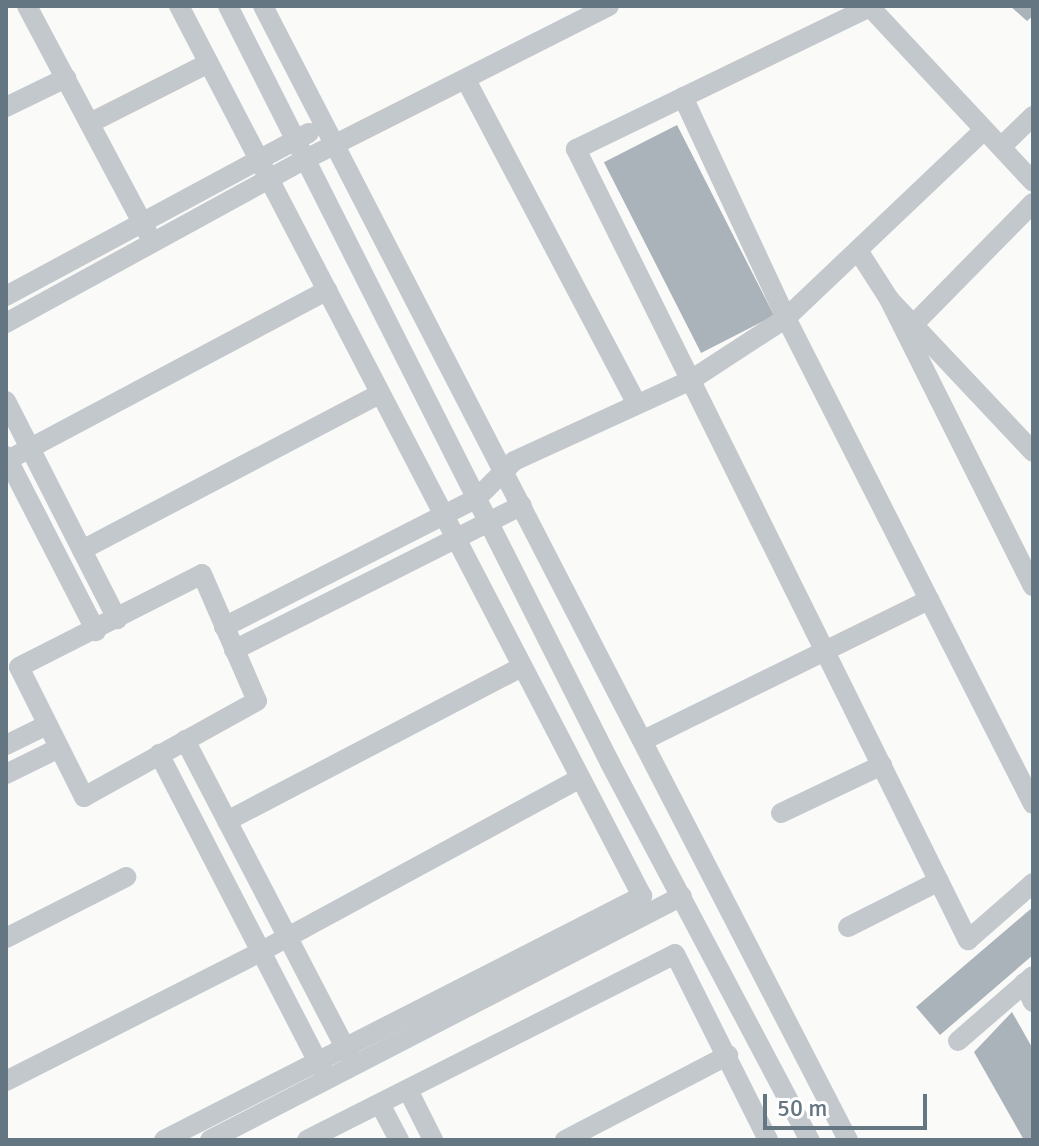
<!DOCTYPE html>
<style>
body{margin:0}
#map{position:relative;width:1039px;height:1146px;overflow:hidden;background:#fafaf8;font-family:Signika,sans-serif}
div>[style]{position:absolute}
.building>*{inset:0;background:#aab3b9;transform-origin:0 0}
.street>*{height:20px;margin:-10px;padding:0 10px;transform-origin:10px;border-radius:10px;background:#c3c8cc}
span{translate:-50% -50%;white-space:nowrap;text-align:center;line-height:1.15;-webkit-text-stroke:8px #fff;paint-order:stroke}
.frame{position:absolute;inset:0;border:8px solid #657683;pointer-events:none}
.scale{position:absolute;left:763px;top:1094px;width:164px;height:36px;box-sizing:border-box;border:4px solid #657683;border-top:0;padding-left:10px;font-size:24px;line-height:28px;white-space:nowrap;color:#657683;-webkit-text-stroke:6px #fff;paint-order:stroke}
</style>
<div id="map">
<div class="building">
<div style="clip-path:polygon(1010px 6px,1033px 6px,1033px 16px,1027px 21px)"></div>
<div style="left:677px;top:125px;width:214px;height:82px;rotate:63deg"></div>
<div style="clip-path:polygon(1033px 907px,1033px 955px,940px 1035px,916px 1007px)"></div>
<div style="clip-path:polygon(1012px 1012px,1033px 1049px,1033px 1140px,1024px 1140px,974px 1052px)"></div>
</div>
<div class="street">
<div style="left:27px;top:6px;width:256px;rotate:62deg"></div>
<div style="left:228px;top:6px;width:848px;rotate:63.22deg"></div>
<div style="left:610px;top:763px;width:427px;rotate:62.1deg"></div>
<div style="left:263px;top:6px;width:1276px;rotate:62.71deg"></div>
<div style="left:872px;top:6px;width:329px;rotate:154.2deg"></div>
<div style="left:576px;top:149px;width:883px;rotate:63.64deg"></div>
<div style="left:968px;top:940px;width:86px;rotate:-41.2deg"></div>
<div style="left:870px;top:7px;width:239px;rotate:47deg"></div>
<div style="left:466px;top:80px;width:365px;rotate:62.2deg"></div>
<div style="left:683px;top:97px;width:244px;rotate:65deg"></div>
<div style="left:786px;top:318px;width:545px;rotate:63.06deg"></div>
<div style="left:6px;top:107px;width:67px;rotate:-25.8deg"></div>
<div style="left:90px;top:123px;width:133px;rotate:-26.8deg"></div>
<div style="left:1001px;top:147px;width:45px;rotate:-44.1deg"></div>
<div style="left:859px;top:252px;width:56px;rotate:57.4deg"></div>
<div style="left:889px;top:299px;width:210px;rotate:46.7deg"></div>
<div style="left:6px;top:296px;width:344px;rotate:-28.3deg"></div>
<div style="left:889px;top:299px;width:321px;rotate:63.4deg"></div>
<div style="left:6px;top:323px;width:344px;rotate:-28.7deg"></div>
<div style="left:308px;top:158px;width:337px;rotate:-26.8deg"></div>
<div style="left:913px;top:325px;width:171px;rotate:-45.5deg"></div>
<div style="left:6px;top:401px;width:245px;rotate:63deg"></div>
<div style="left:6px;top:456px;width:197px;rotate:62.8deg"></div>
<div style="left:6px;top:461px;width:364px;rotate:-28deg"></div>
<div style="left:82px;top:550px;width:335px;rotate:-27.7deg"></div>
<div style="left:202px;top:574px;width:138px;rotate:66.6deg"></div>
<div style="left:257px;top:701px;width:198px;rotate:151deg"></div>
<div style="left:84px;top:797px;width:145px;rotate:-116.6deg"></div>
<div style="left:19px;top:667px;width:205px;rotate:-26.9deg"></div>
<div style="left:224px;top:627px;width:284px;rotate:-27deg"></div>
<div style="left:477px;top:498px;width:52px;rotate:-45deg"></div>
<div style="left:514px;top:461px;width:195px;rotate:-24.6deg"></div>
<div style="left:691px;top:380px;width:113px;rotate:-33.1deg"></div>
<div style="left:786px;top:318px;width:273px;rotate:-43.5deg"></div>
<div style="left:234px;top:650px;width:322px;rotate:-26.7deg"></div>
<div style="left:185px;top:740px;width:360px;rotate:62.5deg"></div>
<div style="left:644px;top:740px;width:318px;rotate:-26.2deg"></div>
<div style="left:6px;top:745px;width:46px;rotate:-26deg"></div>
<div style="left:159px;top:754px;width:360px;rotate:62.7deg"></div>
<div style="left:6px;top:774px;width:59px;rotate:-26.1deg"></div>
<div style="left:781px;top:813px;width:112px;rotate:-25.4deg"></div>
<div style="left:227px;top:821px;width:332px;rotate:-27.6deg"></div>
<div style="left:848px;top:927px;width:102px;rotate:-26.8deg"></div>
<div style="left:6px;top:938px;width:135px;rotate:-26.9deg"></div>
<div style="left:1024px;top:983px;width:21px;rotate:65deg"></div>
<div style="left:958px;top:1041px;width:99px;rotate:-40.9deg"></div>
<div style="left:6px;top:1081px;width:287px;rotate:-26.9deg"></div>
<div style="left:262px;top:951px;width:362px;rotate:-28.5deg"></div>
<div style="left:408px;top:1090px;width:56px;rotate:63.4deg"></div>
<div style="left:380px;top:1104px;width:41px;rotate:62.2deg"></div>
<div style="left:164px;top:1140px;width:537px;rotate:-27.04deg"></div>
<div style="left:642px;top:896px;width:1003px;rotate:-117.48deg"></div>
<div style="left:210px;top:1140px;width:531px;rotate:-27.34deg"></div>
<div style="left:307px;top:1140px;width:412px;rotate:-26.8deg"></div>
<div style="left:675px;top:954px;width:208px;rotate:63.4deg"></div>
<div style="left:565px;top:1140px;width:184px;rotate:-27.5deg"></div>
</div>
<div class="frame"></div>
<div class="scale">50 m</div>
</div>
